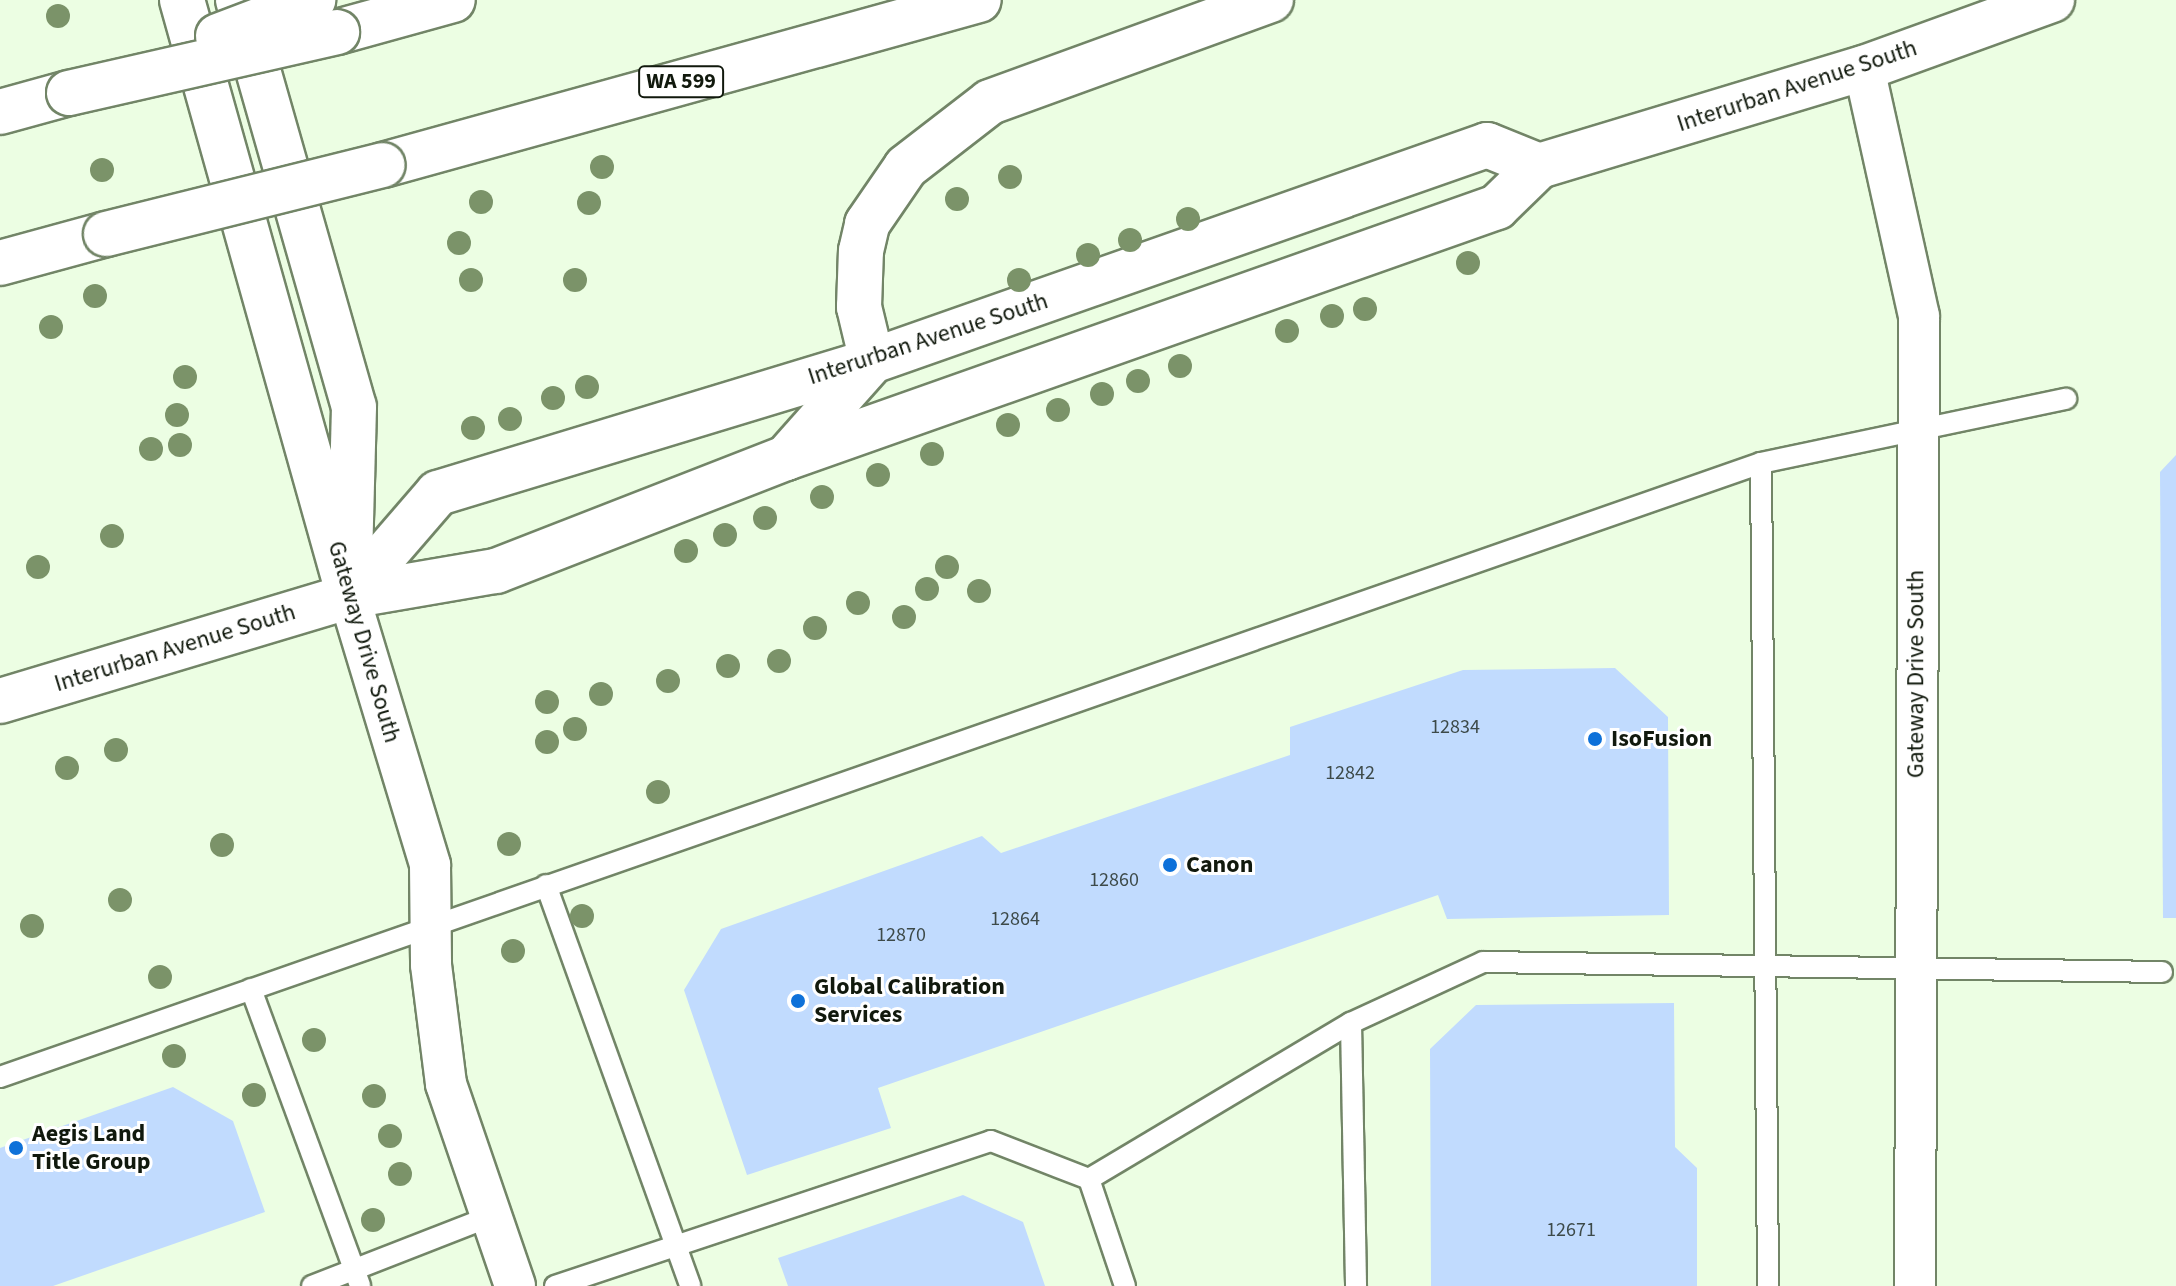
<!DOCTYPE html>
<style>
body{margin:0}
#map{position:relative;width:2176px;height:1286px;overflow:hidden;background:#ecfee3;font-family:"Source Sans 3",sans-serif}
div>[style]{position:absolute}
.building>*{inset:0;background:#c1dbfe}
.roads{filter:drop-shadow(2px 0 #728567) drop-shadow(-2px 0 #728567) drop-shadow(0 2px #728567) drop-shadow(0 -2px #728567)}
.lane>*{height:20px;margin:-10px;padding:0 10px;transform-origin:10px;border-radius:10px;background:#fff}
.street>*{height:40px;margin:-20px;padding:0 20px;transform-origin:20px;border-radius:20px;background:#fff}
.secondary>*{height:44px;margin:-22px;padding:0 22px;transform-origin:22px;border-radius:22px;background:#fff}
.highway>*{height:44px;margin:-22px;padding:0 22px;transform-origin:22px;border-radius:22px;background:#fff}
.bridges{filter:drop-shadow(2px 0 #728567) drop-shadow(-2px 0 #728567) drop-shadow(0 2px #728567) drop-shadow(0 -2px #728567)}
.highway-bridge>*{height:44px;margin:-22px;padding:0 22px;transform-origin:22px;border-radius:22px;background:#fff}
.trees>*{width:24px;height:24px;margin:-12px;border-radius:50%;background:#7b9369}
.dots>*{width:22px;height:22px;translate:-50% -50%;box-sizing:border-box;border:4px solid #fff;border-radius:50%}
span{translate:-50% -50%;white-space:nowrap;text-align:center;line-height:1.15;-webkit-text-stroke:6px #fff;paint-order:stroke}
.number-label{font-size:20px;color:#3d4a49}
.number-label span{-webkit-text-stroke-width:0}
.shield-label span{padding:2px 6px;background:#fff;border:2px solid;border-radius:6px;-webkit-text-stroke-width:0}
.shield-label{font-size:22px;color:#11190d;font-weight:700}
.street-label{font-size:24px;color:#11190d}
.poi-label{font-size:24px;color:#11190d;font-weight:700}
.left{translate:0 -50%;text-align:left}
</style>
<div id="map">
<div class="building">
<div style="clip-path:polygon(2176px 455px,2176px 918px,2163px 918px,2160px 472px)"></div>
<div style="clip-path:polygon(1615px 668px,1668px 717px,1669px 915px,1447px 919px,1438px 895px,878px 1088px,891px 1128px,747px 1175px,684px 990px,721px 929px,982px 836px,1001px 853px,1290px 755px,1290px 727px,1463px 670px)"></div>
<div style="clip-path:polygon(1674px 1003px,1675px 1147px,1697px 1168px,1697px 1286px,1431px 1286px,1430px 1049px,1476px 1005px)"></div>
<div style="clip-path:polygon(173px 1087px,233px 1121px,265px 1212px,53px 1286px,0 1286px,0 1148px)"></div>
<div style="clip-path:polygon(963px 1195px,1023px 1222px,1045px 1286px,788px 1286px,778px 1258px)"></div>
</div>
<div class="roads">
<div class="lane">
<div style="left:1761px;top:463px;width:823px;rotate:89.51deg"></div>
<div style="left:546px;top:885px;width:426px;rotate:70.2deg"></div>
<div style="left:251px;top:989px;width:316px;rotate:69.8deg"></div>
<div style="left:1351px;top:1023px;width:263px;rotate:88.9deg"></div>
<div style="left:0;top:1077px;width:1865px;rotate:-19.22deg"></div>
<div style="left:1761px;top:463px;width:312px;rotate:-11.9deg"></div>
<div style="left:1089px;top:1179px;width:305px;rotate:-30.8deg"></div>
<div style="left:1351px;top:1023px;width:145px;rotate:-24.8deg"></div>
<div style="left:1483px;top:962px;width:679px;rotate:0.84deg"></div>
<div style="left:312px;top:1286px;width:193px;rotate:-21.3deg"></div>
<div style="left:555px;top:1286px;width:459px;rotate:-18.4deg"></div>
<div style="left:991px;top:1141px;width:105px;rotate:21.2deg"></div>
<div style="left:1089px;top:1179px;width:113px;rotate:71.4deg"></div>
</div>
<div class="street">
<div style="left:1864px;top:68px;width:254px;rotate:77.5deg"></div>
<div style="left:1919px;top:316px;width:970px;rotate:90.24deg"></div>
<div style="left:349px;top:596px;width:281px;rotate:73.2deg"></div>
<div style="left:430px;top:865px;width:100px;rotate:89.4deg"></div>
<div style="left:431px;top:965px;width:120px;rotate:82.8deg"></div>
<div style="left:446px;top:1084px;width:213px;rotate:71.1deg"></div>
</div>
<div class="secondary">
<div style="left:182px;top:0;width:604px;rotate:74.35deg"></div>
<div style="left:349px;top:596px;width:136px;rotate:-49.2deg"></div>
<div style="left:438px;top:493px;width:454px;rotate:-16.9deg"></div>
<div style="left:872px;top:361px;width:652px;rotate:-19.35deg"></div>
<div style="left:1487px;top:145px;width:56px;rotate:22deg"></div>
<div style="left:0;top:701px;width:364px;rotate:-16.7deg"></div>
<div style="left:349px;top:596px;width:149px;rotate:-9.7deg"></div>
<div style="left:496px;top:571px;width:311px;rotate:-21.3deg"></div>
<div style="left:786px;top:458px;width:754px;rotate:-19.44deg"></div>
<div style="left:1497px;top:207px;width:59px;rotate:-44.3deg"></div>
<div style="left:1539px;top:166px;width:339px;rotate:-16.8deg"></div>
<div style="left:1864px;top:68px;width:200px;rotate:-19.9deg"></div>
</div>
<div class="highway">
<div style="left:238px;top:0;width:423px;rotate:74.1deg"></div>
<div style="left:354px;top:407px;width:189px;rotate:91.5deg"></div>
<div style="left:337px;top:32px;width:120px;rotate:-15.4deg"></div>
<div style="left:0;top:112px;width:72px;rotate:-15.4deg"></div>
<div style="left:383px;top:165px;width:618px;rotate:-15.47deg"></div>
<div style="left:0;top:263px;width:110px;rotate:-15.3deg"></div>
<div style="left:786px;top:458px;width:130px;rotate:-48.4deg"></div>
<div style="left:872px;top:361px;width:56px;rotate:-103.5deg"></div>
<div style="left:859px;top:307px;width:56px;rotate:-88deg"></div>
<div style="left:861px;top:251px;width:28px;rotate:-77deg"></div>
<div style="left:867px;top:224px;width:69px;rotate:-55.6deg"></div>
<div style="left:906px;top:167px;width:106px;rotate:-37.7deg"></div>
<div style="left:990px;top:102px;width:299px;rotate:-20deg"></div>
</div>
</div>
<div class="bridges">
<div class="highway-bridge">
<div style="left:218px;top:36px;width:102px;rotate:-20.8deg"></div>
<div style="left:69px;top:93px;width:275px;rotate:-12.8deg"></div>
<div style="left:106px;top:234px;width:285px;rotate:-14deg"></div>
</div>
</div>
<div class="trees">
<div style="left:58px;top:16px"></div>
<div style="left:602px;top:167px"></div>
<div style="left:102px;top:170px"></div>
<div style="left:1010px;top:177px"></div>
<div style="left:957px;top:199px"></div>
<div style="left:481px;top:202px"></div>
<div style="left:589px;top:203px"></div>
<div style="left:1188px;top:219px"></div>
<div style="left:1130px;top:240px"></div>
<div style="left:459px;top:243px"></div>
<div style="left:1088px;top:255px"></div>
<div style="left:1468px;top:263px"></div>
<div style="left:471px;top:280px"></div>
<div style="left:575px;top:280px"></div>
<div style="left:1019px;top:280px"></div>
<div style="left:95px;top:296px"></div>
<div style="left:1365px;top:309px"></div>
<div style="left:1332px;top:316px"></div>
<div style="left:51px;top:327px"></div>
<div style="left:1287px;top:331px"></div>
<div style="left:1180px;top:366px"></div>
<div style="left:185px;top:377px"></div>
<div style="left:1138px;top:381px"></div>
<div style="left:587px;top:387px"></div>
<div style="left:1102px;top:394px"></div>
<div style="left:553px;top:398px"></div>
<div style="left:1058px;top:410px"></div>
<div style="left:177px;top:415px"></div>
<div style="left:510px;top:419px"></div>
<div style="left:1008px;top:425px"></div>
<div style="left:473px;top:428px"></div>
<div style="left:180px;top:445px"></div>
<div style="left:151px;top:449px"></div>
<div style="left:932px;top:454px"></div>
<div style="left:878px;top:475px"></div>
<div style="left:822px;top:497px"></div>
<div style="left:765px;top:518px"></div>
<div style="left:725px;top:535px"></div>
<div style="left:112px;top:536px"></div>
<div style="left:686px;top:551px"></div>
<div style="left:38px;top:567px"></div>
<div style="left:947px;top:567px"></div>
<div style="left:927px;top:589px"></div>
<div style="left:979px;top:591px"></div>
<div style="left:858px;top:603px"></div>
<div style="left:904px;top:617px"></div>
<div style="left:815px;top:628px"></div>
<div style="left:779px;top:661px"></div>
<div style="left:728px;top:666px"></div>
<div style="left:668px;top:681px"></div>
<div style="left:601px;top:694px"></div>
<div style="left:547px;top:702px"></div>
<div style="left:575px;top:729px"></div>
<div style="left:547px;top:742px"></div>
<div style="left:116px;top:750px"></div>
<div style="left:67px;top:768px"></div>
<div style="left:658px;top:792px"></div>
<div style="left:509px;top:844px"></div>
<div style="left:222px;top:845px"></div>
<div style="left:120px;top:900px"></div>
<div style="left:582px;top:916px"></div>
<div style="left:32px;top:926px"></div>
<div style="left:513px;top:951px"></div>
<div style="left:160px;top:977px"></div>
<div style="left:314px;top:1040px"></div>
<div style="left:174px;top:1056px"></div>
<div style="left:254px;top:1095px"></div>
<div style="left:374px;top:1096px"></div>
<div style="left:390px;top:1136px"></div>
<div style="left:400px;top:1174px"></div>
<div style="left:373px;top:1220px"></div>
</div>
<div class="dots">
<div style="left:1595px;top:739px;background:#0e71d9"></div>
<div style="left:1170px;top:865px;background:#0e71d9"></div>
<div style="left:798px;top:1001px;background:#0e71d9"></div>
<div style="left:16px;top:1148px;background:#0e71d9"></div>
</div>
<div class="number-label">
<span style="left:1455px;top:727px">12834</span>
<span style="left:1350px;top:773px">12842</span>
<span style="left:1114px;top:880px">12860</span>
<span style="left:1015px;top:919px">12864</span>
<span style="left:901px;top:935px">12870</span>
<span style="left:1571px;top:1230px">12671</span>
</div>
<div class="shield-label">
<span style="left:681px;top:82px">WA 599</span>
</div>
<div class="street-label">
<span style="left:1797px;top:86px;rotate:-18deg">Interurban Avenue South</span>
<span style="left:928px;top:339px;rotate:-18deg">Interurban Avenue South</span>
<span style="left:364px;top:642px;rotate:74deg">Gateway Drive South</span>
<span style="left:175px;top:648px;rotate:-17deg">Interurban Avenue South</span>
<span style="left:1916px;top:674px;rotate:-90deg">Gateway Drive South</span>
</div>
<div class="poi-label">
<span class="left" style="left:1611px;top:739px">IsoFusion</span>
<span class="left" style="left:1186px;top:865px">Canon</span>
<span class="left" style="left:814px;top:1001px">Global Calibration<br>Services</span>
<span class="left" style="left:32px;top:1148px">Aegis Land<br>Title Group</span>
</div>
</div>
